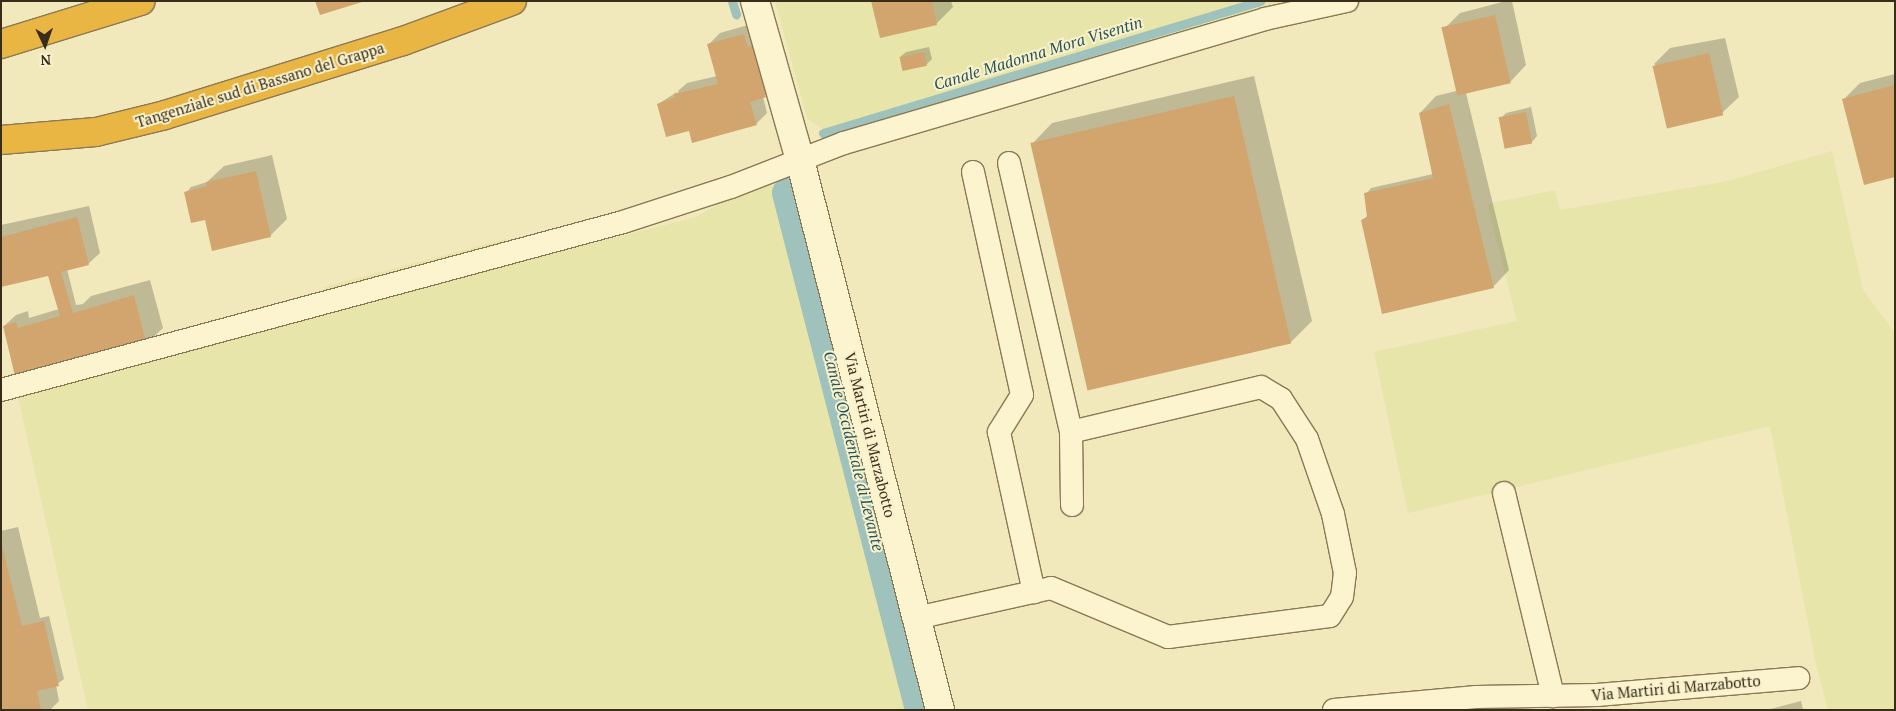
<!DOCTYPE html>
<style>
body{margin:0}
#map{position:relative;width:1896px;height:711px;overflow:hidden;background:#f1e8bc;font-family:"PT Serif",serif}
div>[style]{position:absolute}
.farmland>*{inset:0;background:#e7e5a9}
.shadow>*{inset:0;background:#0003}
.stream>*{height:9px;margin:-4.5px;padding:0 4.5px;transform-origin:4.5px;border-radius:4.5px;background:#a0c2bc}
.canal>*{height:30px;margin:-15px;padding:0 15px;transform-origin:15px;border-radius:15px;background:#a0c2bc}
.building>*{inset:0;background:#d2a56e;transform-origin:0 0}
.roads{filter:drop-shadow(1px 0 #8a7854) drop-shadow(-1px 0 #8a7854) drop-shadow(0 1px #8a7854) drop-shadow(0 -1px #8a7854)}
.street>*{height:22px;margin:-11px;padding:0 11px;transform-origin:11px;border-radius:11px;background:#fbf4cf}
.secondary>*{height:28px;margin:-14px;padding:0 14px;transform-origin:14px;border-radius:14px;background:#fbf4cf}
.highway>*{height:28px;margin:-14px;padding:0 14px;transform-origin:14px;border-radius:14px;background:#e9b644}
span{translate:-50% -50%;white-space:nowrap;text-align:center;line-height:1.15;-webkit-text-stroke:4px #f8f1cc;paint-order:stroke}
.street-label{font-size:15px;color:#382c1a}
.water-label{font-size:16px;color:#285559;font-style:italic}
.frame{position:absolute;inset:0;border:2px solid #382c1a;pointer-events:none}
.north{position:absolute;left:20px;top:20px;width:50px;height:50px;-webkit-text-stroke:4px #f8f1cc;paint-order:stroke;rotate:177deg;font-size:14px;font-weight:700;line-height:20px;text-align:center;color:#382c1a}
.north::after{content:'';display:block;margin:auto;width:18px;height:22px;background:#382c1a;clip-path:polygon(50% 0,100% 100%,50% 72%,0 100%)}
</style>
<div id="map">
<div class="farmland">
<div style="clip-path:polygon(775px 1px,1353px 1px,849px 130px,824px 130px,807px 118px)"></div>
<div style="clip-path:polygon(1832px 151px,1863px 290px,1895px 333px,1895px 710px,1828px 710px,1816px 664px,1770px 426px,1408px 513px,1374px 352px,1517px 321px,1487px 204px,1555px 190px,1560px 210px,1728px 181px)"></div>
<div style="clip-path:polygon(768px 176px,789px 186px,791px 182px,795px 185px,932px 710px,88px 710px,17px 392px,330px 313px,324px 287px,506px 239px,512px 264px,696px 217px)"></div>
</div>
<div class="shadow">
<div style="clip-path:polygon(872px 1px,951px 1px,953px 7px,936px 24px)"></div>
<div style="clip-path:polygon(1506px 1px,1512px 1px,1526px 65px,1510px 82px,1466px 93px,1509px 270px,1493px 287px,1363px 220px,1368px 215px,1366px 194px,1371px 188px,1433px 174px,1420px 113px,1436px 96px,1460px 90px,1443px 30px,1460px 13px)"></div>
<div style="clip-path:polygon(755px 23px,777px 85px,763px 97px,767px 113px,756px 124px,690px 128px,658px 104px,677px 92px,688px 124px,678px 91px,687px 83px,717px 76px,708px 45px,720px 33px)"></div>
<div style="clip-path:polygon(1725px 38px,1739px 97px,1722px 113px,1654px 64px,1670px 48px)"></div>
<div style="clip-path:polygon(929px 47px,932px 59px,926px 65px,900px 57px,906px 52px)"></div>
<div style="clip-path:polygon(1895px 74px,1895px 176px,1843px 100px,1860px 83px)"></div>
<div style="clip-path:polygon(1254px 76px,1312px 321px,1291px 342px,1032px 144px,1052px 123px)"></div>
<div style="clip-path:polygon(1531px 107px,1537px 136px,1532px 142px,1501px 118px,1506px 113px)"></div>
<div style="clip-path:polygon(272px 155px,287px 219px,270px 236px,206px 217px,186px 193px,191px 187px,207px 182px,224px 166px)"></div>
<div style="clip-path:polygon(89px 206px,100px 253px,88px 264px,67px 269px,76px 305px,83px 304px,91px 296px,150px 280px,163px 328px,146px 344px,16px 374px,4px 326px,16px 315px,28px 311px,29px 318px,59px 309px,49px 274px,1px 285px,1px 225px)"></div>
<div style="clip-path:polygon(18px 527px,40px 618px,49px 616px,64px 679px,56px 685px,59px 701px,50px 710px,1px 710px,1px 531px)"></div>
<div style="clip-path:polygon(1801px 701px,1803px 710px,1767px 710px)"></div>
</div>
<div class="stream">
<div style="left:732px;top:1px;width:14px;rotate:73deg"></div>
<div style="left:823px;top:133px;width:457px;rotate:-16.8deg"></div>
</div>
<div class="canal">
<div style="left:787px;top:193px;width:534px;rotate:75.57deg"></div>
</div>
<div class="building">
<div style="clip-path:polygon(315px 1px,362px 1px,362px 2px,320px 15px)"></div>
<div style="clip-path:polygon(871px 1px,932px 1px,937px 25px,880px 38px)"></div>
<div style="left:1495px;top:15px;width:70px;height:55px;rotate:77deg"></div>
<div style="clip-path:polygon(744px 34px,748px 47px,752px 46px,766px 97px,750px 102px,757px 125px,692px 143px,689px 131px,666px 137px,657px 104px,675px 97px,674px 94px,718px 84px,707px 44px)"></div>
<div style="left:924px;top:52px;width:14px;height:25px;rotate:78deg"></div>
<div style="left:1709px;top:53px;width:64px;height:58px;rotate:77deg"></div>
<div style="clip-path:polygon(1895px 85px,1895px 177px,1864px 185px,1842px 99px)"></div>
<div style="left:1234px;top:96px;width:254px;height:209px;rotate:77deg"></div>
<div style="clip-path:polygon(1449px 104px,1494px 288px,1382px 314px,1361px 220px,1367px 217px,1364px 193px,1433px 178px,1419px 113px)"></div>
<div style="left:1526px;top:112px;width:32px;height:28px;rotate:79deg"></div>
<div style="clip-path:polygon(256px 171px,271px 237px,212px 251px,205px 220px,191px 223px,184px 192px,207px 186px,206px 182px)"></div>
<div style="clip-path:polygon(77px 217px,89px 265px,61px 272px,73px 313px,134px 295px,147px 346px,15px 376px,3px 326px,16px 322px,18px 328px,60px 316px,48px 276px,1px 287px,1px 237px)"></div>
<div style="clip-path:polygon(1px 542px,22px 626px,44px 621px,59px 686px,37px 691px,41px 710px,1px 710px)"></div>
</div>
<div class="roads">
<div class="street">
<div style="left:1009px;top:163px;width:276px;rotate:77deg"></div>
<div style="left:973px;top:172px;width:228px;rotate:77.6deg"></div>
<div style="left:1022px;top:395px;width:44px;rotate:121.9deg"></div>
<div style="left:999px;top:432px;width:164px;rotate:77.7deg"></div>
<div style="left:1px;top:390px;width:644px;rotate:-15.11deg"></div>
<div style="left:623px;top:222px;width:114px;rotate:-18deg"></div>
<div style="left:731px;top:187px;width:121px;rotate:-21.3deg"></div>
<div style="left:844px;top:143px;width:439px;rotate:-16.4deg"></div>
<div style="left:1265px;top:19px;width:84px;rotate:-12.4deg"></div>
<div style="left:1504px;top:493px;width:209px;rotate:76.4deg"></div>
<div style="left:916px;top:618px;width:138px;rotate:-12.5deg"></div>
<div style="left:1051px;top:588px;width:127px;rotate:22.7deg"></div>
<div style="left:1168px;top:637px;width:163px;rotate:-7.4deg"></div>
<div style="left:1330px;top:616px;width:22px;rotate:-58deg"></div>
<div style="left:1342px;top:597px;width:24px;rotate:-83deg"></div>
<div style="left:1345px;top:573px;width:60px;rotate:-101.5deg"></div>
<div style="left:1333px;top:514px;width:79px;rotate:-109.1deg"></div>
<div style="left:1307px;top:439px;width:48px;rotate:-123deg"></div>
<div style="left:1281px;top:399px;width:23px;rotate:-149deg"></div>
<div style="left:1261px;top:387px;width:195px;rotate:166.7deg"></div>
<div style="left:1071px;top:432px;width:73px;rotate:89.2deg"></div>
<div style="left:1334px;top:710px;width:143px;rotate:-5.2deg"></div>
<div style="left:1476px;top:697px;width:121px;rotate:-0.9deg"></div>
<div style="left:1597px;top:695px;width:202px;rotate:-4.8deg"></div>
</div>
<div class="secondary">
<div style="left:755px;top:1px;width:165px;rotate:74.2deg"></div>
<div style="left:800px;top:160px;width:568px;rotate:75.72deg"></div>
</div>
<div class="highway">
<div style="left:1px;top:44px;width:146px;rotate:-17.1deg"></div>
<div style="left:1px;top:140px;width:95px;rotate:-4.8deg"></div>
<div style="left:96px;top:132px;width:71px;rotate:-13.8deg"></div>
<div style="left:165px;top:115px;width:249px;rotate:-17.3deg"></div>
<div style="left:403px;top:41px;width:116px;rotate:-20.2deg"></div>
</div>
</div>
<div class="street-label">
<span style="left:260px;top:85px;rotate:-17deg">Tangenziale sud di Bassano del Grappa</span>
<span style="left:870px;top:435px;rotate:76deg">Via Martiri di Marzabotto</span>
<span style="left:1676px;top:688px;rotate:-5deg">Via Martiri di Marzabotto</span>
</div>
<div class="water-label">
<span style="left:1038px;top:53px;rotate:-17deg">Canale Madonna Mora Visentin</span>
<span style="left:854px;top:451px;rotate:76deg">Canale Occidentale di Levante</span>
</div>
<div class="frame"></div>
<div class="north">N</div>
</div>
